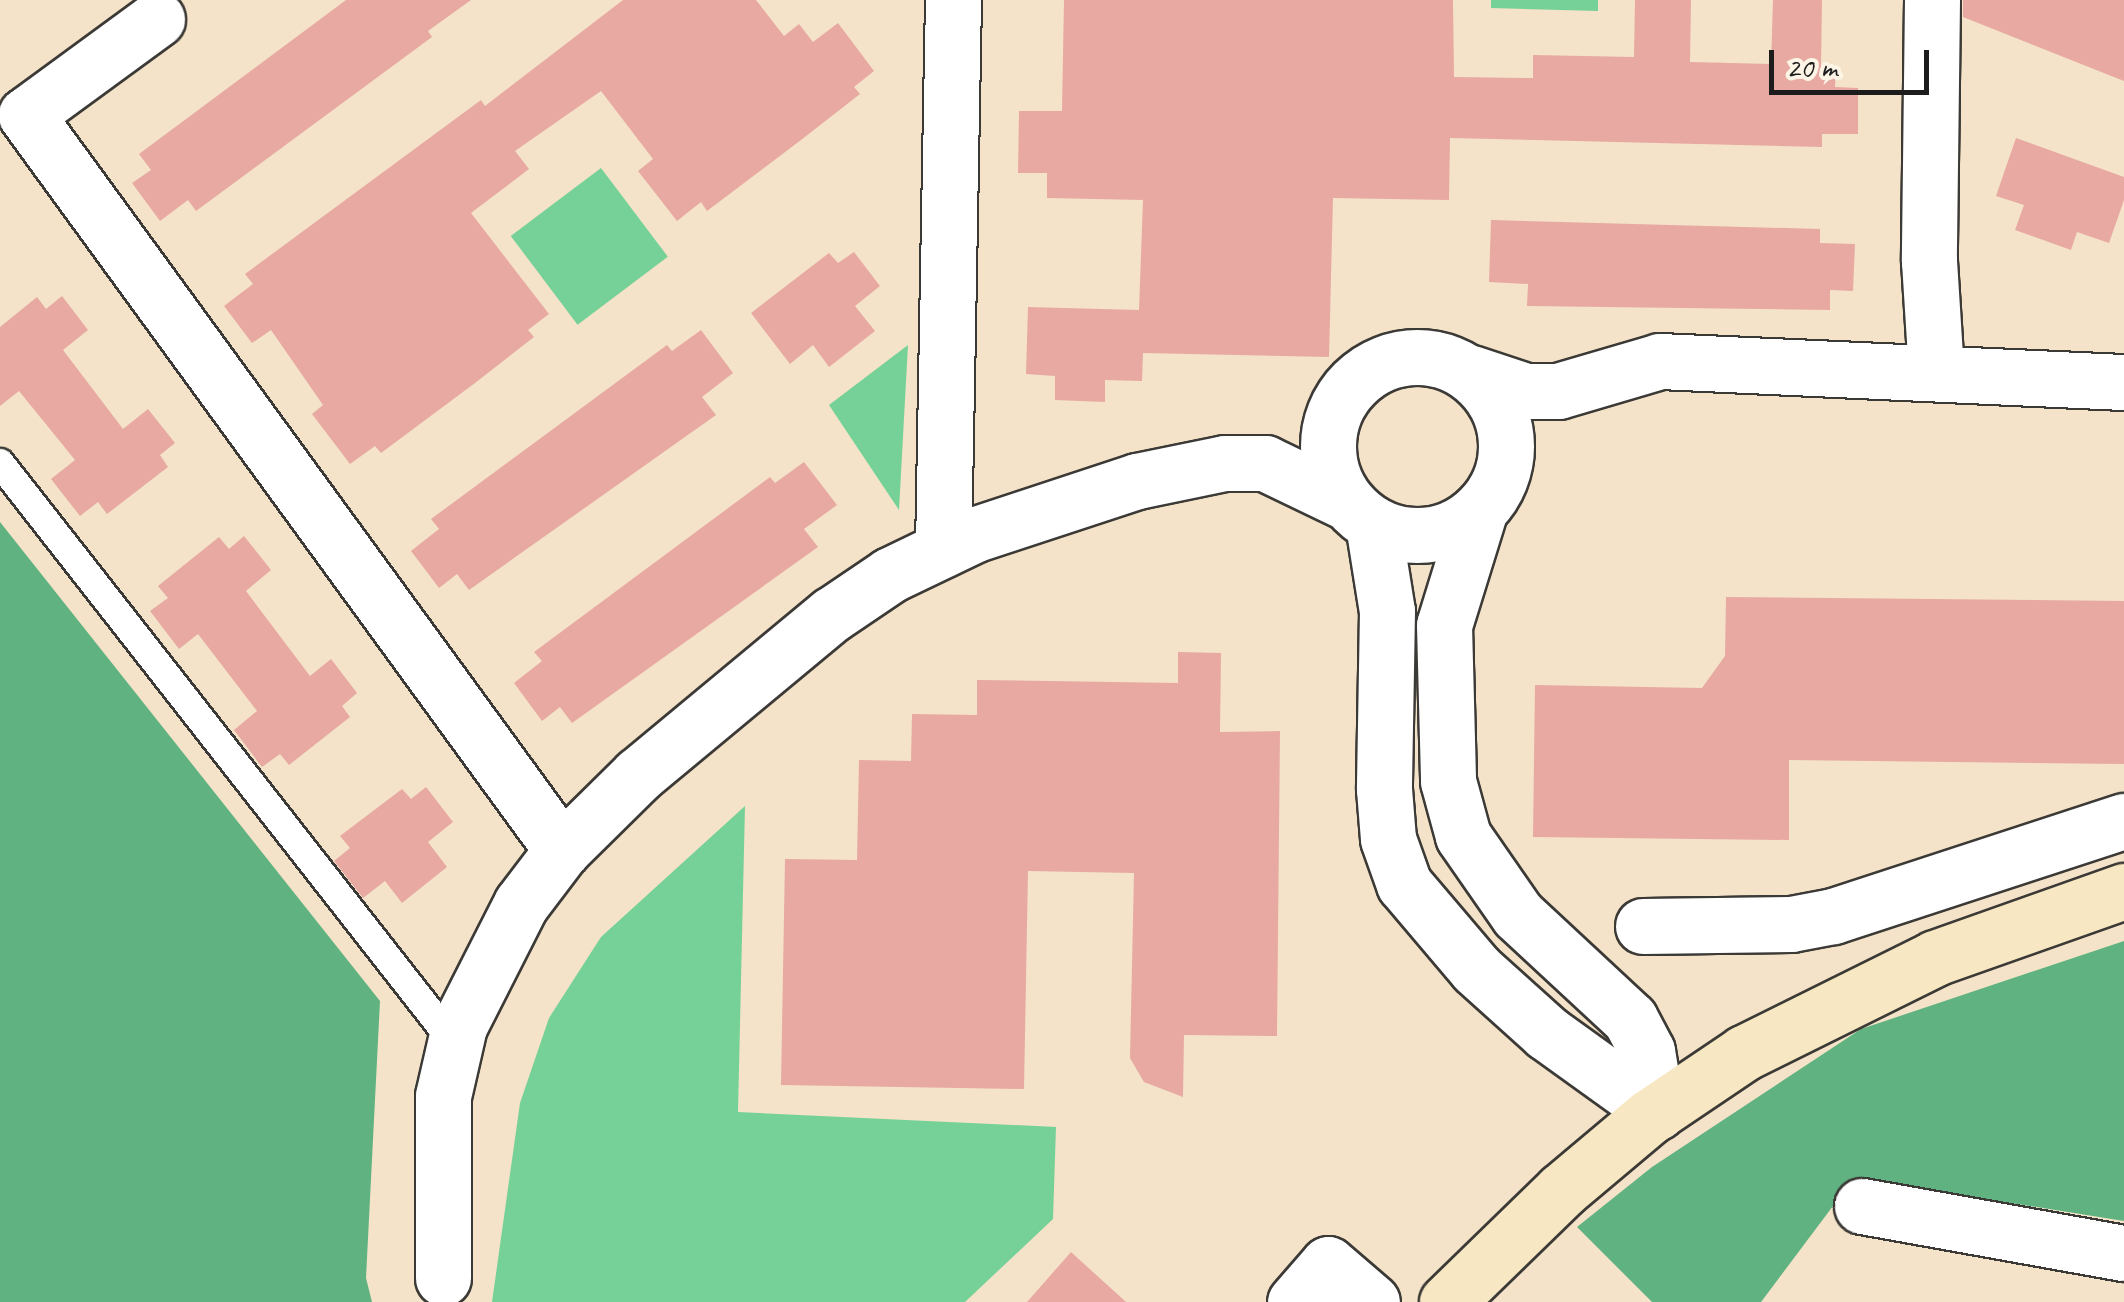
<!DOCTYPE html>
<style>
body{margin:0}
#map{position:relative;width:2124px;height:1302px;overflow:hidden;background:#f4e3c8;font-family:Caveat,sans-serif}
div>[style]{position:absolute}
.green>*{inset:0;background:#76d198;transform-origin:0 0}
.forest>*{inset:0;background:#60b380}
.building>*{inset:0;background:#e7a9a2}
.roads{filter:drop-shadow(2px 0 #3c3a36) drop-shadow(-2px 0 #3c3a36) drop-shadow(0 2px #3c3a36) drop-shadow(0 -2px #3c3a36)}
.lane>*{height:28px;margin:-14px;padding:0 14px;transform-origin:14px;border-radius:14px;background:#fff}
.street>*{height:55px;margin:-27.5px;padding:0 27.5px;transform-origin:27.5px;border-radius:27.5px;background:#fff}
.street>.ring{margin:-27.5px;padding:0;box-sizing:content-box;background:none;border:55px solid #fff;border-radius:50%}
.secondary>*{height:55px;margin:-27.5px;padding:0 27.5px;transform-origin:27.5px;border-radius:27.5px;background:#f7e8c3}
span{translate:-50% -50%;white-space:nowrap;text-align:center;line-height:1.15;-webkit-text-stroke:9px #fcf5e5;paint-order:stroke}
.scale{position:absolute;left:1769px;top:50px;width:160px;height:45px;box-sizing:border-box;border:5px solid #1c1c1c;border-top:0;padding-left:12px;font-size:30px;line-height:35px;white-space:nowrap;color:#1c1c1c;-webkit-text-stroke:8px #fcf5e5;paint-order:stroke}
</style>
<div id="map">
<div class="green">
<div style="clip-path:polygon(1491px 0,1598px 0,1598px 11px,1491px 8px)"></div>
<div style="left:601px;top:168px;width:111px;height:113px;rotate:53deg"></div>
<div style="clip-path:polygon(908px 345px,899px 510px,829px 405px)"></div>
<div style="clip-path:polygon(745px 806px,738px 1112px,1056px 1127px,1053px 1219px,965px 1302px,492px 1302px,520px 1103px,549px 1018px,601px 937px)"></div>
</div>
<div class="forest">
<div style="clip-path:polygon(0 522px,380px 1001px,366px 1278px,372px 1302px,0 1302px)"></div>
<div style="clip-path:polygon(2124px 941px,2124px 1221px,1854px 1178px,1761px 1302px,1652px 1302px,1577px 1227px,1652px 1167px,1861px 1029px)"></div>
</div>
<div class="building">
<div style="clip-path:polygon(346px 0,471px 0,428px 31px,432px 37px,196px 211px,188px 200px,160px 221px,132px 183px,151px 170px,139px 154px)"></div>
<div style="clip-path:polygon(623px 0,756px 0,784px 36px,799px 24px,813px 42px,838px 23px,874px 71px,854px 87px,860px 94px,801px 140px,707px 211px,701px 202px,677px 221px,638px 171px,653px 159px,601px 91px,515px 151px,529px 169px,471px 213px,549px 314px,528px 330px,534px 337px,475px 383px,381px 453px,375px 446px,350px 464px,312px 414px,323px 405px,271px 330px,252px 343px,224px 306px,253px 284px,245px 274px,481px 100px,485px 106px)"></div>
<div style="clip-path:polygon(1064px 0,1453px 0,1454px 77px,1533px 78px,1533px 55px,1634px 57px,1635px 0,1691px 0,1690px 62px,1771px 64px,1773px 0,1822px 0,1821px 67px,1836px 68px,1835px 87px,1858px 88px,1858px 134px,1822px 134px,1822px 147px,1450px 138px,1449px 200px,1333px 198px,1329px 357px,1143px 353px,1142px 381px,1105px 380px,1105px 402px,1055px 400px,1055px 376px,1026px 374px,1028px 307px,1139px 310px,1143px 200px,1047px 198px,1047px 173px,1018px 173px,1019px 111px,1062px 111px)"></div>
<div style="clip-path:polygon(1963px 0,2124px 0,2124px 81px,1963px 17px)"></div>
<div style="clip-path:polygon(2016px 138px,2124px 177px,2124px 200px,2109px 243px,2077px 232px,2071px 250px,2015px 230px,2024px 205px,1996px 196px)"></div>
<div style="clip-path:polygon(1491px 220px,1820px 229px,1820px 243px,1855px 244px,1853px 291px,1830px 290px,1830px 310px,1527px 306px,1528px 284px,1489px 282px)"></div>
<div style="clip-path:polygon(854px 252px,880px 286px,855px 306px,875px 331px,829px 367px,813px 345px,790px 364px,751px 313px,829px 253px,838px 263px)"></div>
<div style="clip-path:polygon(62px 296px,88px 330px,63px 350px,123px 429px,148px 409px,175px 443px,160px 455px,168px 467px,107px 514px,98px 502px,80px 516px,51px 479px,75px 460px,19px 391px,0 406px,0 327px,37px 297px,46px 309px)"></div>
<div style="clip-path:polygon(701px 330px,733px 373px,702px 397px,716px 415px,469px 590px,457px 574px,439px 588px,411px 551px,439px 529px,431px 519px,667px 345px,672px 351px)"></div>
<div style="clip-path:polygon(804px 462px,837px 505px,804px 529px,818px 547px,572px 723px,560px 707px,542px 721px,514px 683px,542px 661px,534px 652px,770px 477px,775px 483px)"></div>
<div style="clip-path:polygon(244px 536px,271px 570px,246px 591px,310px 676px,331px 659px,357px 693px,342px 706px,350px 717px,289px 765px,280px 754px,262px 767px,234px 730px,257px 711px,198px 634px,179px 649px,150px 611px,168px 598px,158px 586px,219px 537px,229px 549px)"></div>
<div style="clip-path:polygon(1726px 597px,2124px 601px,2124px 764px,1789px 760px,1789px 840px,1533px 837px,1535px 685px,1702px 688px,1725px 656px)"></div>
<div style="clip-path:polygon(1178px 652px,1221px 653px,1220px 732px,1280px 731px,1277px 1036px,1184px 1035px,1183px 1097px,1144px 1082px,1130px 1058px,1134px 873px,1028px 871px,1024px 1089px,781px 1085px,785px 859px,857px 860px,859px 760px,911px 761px,912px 714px,977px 715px,977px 680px,1178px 683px)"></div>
<div style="clip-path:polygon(426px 787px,453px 822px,428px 842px,447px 867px,402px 903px,385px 881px,363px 898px,334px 861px,350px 848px,340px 836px,402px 789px,411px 799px)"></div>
<div style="clip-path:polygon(1071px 1252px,1126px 1302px,1027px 1302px)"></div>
</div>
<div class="roads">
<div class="lane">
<div style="left:0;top:463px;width:738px;rotate:51.93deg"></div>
</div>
<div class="street">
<div style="left:1932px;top:0;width:261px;rotate:90.7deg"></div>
<div style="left:1929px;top:261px;width:111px;rotate:86.4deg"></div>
<div style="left:157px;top:19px;width:162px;rotate:143.8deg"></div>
<div style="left:26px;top:115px;width:910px;rotate:53.9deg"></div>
<div class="ring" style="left:1328px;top:357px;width:123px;height:123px"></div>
<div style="left:1471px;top:373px;width:58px;rotate:18.1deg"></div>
<div style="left:1526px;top:391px;width:32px"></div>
<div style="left:1558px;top:391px;width:106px;rotate:-16.4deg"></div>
<div style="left:1660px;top:361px;width:464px;rotate:2.6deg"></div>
<div style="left:1480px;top:509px;width:121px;rotate:107.2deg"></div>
<div style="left:1444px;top:625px;width:156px;rotate:88.5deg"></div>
<div style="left:1448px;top:781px;width:57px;rotate:74.7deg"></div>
<div style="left:1463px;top:836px;width:96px;rotate:55.2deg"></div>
<div style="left:1518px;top:915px;width:153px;rotate:42.9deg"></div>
<div style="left:1630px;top:1019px;width:36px;rotate:62deg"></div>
<div style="left:1647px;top:1051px;width:62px;rotate:80.7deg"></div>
<div style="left:1373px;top:524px;width:88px;rotate:80.9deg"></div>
<div style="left:1387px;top:611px;width:178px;rotate:91deg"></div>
<div style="left:1384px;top:789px;width:50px;rotate:85.4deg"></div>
<div style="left:1388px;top:839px;width:48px;rotate:70.4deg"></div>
<div style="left:1404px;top:884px;width:111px;rotate:49.7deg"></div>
<div style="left:1476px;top:969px;width:96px;rotate:42deg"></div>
<div style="left:1547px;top:1033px;width:135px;rotate:35.7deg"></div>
<div style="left:943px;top:549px;width:549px;rotate:-88.96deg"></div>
<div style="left:1643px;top:926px;width:148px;rotate:-0.8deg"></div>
<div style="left:1791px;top:924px;width:43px;rotate:-10.8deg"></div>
<div style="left:1833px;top:916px;width:306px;rotate:-18.1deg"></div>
<div style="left:1862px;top:1206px;width:266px;rotate:10.2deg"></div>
<div style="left:443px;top:1278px;width:182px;rotate:-90deg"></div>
<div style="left:443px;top:1096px;width:72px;rotate:-77.1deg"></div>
<div style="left:459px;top:1026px;width:137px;rotate:-63.1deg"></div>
<div style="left:521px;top:904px;width:68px;rotate:-52.8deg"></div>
<div style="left:562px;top:850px;width:107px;rotate:-44.6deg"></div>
<div style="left:638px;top:775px;width:251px;rotate:-39.7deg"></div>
<div style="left:831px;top:615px;width:71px;rotate:-34.1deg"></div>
<div style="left:890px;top:575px;width:92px;rotate:-25.7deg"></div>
<div style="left:973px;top:535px;width:173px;rotate:-18.2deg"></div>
<div style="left:1137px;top:481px;width:90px;rotate:-11.6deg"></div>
<div style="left:1225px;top:463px;width:40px"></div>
<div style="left:1265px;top:463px;width:90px;rotate:25.7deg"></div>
<div style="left:1295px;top:1302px;width:50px;rotate:-49deg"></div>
<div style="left:1328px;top:1264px;width:58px;rotate:40.8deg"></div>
</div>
<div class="secondary">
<div style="left:1447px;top:1302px;width:159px;rotate:-44.2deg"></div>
<div style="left:1561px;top:1191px;width:115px;rotate:-40.1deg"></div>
<div style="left:1649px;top:1117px;width:115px;rotate:-34deg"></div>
<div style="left:1744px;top:1053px;width:213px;rotate:-26.4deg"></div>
<div style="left:1935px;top:958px;width:201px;rotate:-19.5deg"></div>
</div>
</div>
<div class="scale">20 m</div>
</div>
